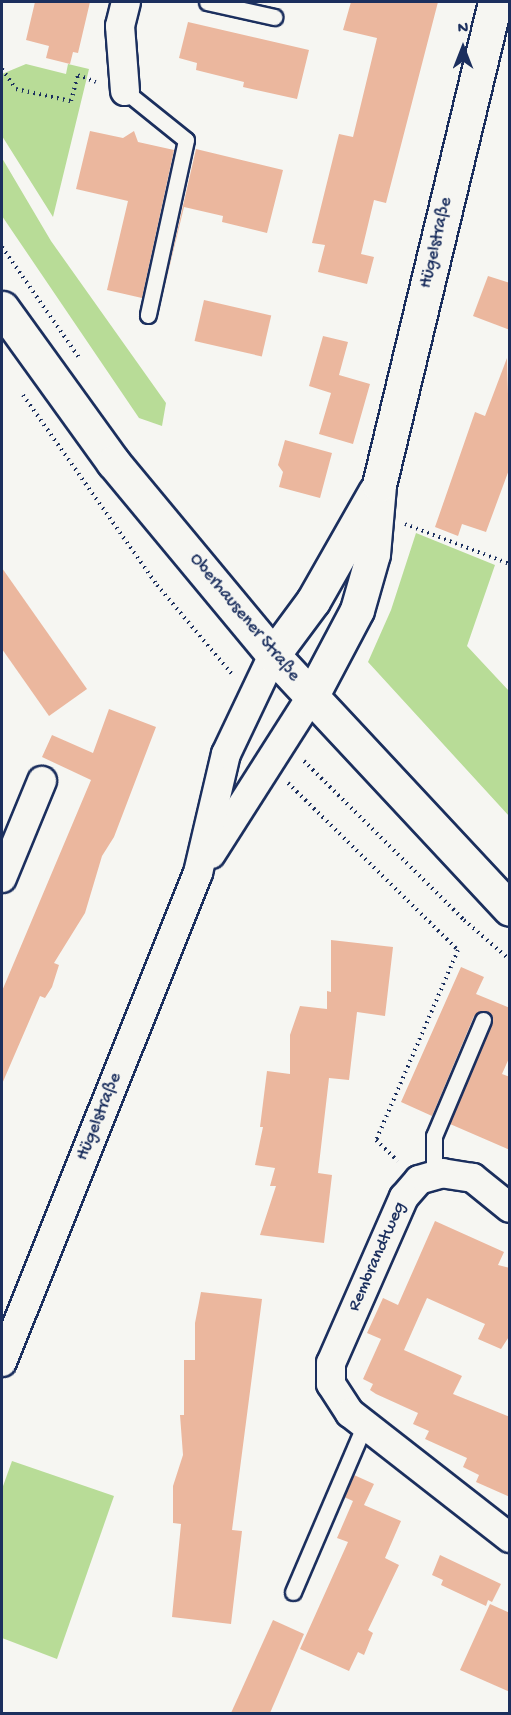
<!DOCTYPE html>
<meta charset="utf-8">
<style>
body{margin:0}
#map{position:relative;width:511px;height:1715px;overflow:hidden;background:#f6f6f2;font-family:"Gochi Hand",sans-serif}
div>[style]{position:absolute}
.green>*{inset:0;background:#b8dc97}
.building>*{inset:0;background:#ebb79e;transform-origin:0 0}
.path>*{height:4px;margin-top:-2px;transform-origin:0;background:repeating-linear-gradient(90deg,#1b2f5e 0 1.5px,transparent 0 6px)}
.roads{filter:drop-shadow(2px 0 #1b2f5e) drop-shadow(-2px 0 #1b2f5e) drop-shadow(0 2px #1b2f5e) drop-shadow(0 -2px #1b2f5e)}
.lane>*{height:15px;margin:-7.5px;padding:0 7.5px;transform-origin:7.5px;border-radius:7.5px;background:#f6f6f2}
.street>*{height:28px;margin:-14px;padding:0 14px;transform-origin:14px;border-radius:14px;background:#f6f6f2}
.secondary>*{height:33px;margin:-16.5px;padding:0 16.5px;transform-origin:16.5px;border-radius:16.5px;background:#f6f6f2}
span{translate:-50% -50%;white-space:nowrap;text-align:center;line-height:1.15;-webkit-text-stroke:4.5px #f6f6f2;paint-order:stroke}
.street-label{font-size:18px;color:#1b2f5e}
.frame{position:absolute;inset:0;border:3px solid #1b2f5e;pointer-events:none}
.north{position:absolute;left:433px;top:18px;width:60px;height:60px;-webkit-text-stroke:4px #f6f6f2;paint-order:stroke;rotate:0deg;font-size:16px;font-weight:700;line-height:24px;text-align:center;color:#1b2f5e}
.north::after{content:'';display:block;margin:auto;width:21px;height:27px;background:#1b2f5e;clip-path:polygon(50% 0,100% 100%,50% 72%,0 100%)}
</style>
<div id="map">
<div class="green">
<div style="clip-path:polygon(26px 64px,66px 74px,68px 64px,89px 69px,53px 217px,2px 136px,2px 74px)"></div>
<div style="clip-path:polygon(2px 158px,51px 241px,166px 403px,162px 426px,139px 418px,2px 216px)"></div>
<div style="clip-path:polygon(416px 533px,495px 565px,467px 646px,509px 691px,509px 816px,368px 662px,391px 610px)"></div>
<div style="clip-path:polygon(12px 1461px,114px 1496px,57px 1659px,2px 1638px,2px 1489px)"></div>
</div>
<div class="building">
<div style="clip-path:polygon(35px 2px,90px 2px,78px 53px,73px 52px,70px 64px,46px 58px,49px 46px,26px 40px)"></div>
<div style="clip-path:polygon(351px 2px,438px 2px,386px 203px,374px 200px,361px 254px,374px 257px,367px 284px,318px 272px,325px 245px,312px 243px,339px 134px,353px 137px,377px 38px,343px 30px)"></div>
<div style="clip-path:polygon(188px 22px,309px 50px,297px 99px,243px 87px,244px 82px,196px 70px,197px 63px,179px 58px)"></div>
<div style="clip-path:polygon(90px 131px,123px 138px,134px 131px,138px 142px,174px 150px,142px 298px,107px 290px,128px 201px,76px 189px)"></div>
<div style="clip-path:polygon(196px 149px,283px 170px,267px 233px,222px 222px,223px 216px,184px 207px,161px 302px)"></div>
<div style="clip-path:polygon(488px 276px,510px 283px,510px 330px,473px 316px)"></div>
<div style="left:204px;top:300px;width:69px;height:42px;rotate:13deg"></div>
<div style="clip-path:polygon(323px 336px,348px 342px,339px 375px,370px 384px,353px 444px,319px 434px,331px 393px,309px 386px)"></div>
<div style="clip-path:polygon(507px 358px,510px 467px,486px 532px,462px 524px,458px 536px,435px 527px,475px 412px,485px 416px)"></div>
<div style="clip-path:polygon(285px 440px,332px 453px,320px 498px,279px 487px,283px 472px,278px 465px)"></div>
<div style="clip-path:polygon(2px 568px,87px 689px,49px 716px,2px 649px)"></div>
<div style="clip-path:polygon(109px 709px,156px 727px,114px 837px,102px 856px,85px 913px,54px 963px,59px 965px,52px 987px,45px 998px,40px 996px,2px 1084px,2px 991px,91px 780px,42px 757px,52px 735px,93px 753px)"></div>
<div style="clip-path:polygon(331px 940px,393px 947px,385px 1016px,357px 1012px,349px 1080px,329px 1078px,318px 1173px,332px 1175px,324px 1243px,260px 1235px,276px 1186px,270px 1186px,275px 1168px,255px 1165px,263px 1127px,260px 1127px,267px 1071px,290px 1074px,290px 1035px,300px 1006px,327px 1009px,327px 991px,331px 992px)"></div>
<div style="clip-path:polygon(461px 967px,484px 977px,476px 994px,510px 1008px,510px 1056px,502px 1074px,510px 1077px,510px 1150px,450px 1124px,492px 1024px,487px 1011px,474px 1016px,432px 1116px,401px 1102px)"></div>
<div style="clip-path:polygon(435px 1221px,504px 1252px,498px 1265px,510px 1268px,510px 1335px,501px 1349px,478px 1339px,485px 1324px,427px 1298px,404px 1350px,462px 1376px,453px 1394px,510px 1417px,510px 1497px,476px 1482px,479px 1475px,463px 1467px,467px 1458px,425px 1439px,429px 1431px,413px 1424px,418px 1413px,376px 1394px,370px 1390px,373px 1384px,363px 1379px,381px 1339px,367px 1333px,383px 1298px,398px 1305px)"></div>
<div style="clip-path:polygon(201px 1292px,262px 1299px,232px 1530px,242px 1531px,231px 1624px,172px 1617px,181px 1524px,173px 1523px,173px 1486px,183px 1455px,180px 1415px,184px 1415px,184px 1360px,195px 1360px,195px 1323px)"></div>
<div style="clip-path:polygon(354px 1475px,374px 1484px,364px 1505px,401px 1521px,385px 1558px,399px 1565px,368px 1630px,373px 1633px,364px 1655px,358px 1652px,349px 1671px,300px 1649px,348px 1542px,337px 1538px,353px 1501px,344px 1497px)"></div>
<div style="clip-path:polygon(440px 1555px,501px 1584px,492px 1602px,488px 1600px,486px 1606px,441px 1585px,443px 1580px,432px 1575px)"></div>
<div style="clip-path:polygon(490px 1604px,510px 1613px,510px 1692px,460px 1670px)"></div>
<div style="clip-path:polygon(273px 1620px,304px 1634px,270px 1713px,231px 1713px)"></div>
</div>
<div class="path">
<div style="left:2px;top:69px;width:24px;rotate:55deg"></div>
<div style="left:16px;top:89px;width:56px;rotate:12.3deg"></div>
<div style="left:71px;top:101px;width:27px;rotate:-75deg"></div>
<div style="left:78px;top:75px;width:19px;rotate:21deg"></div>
<div style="left:2px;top:247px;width:136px;rotate:55.1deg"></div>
<div style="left:23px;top:395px;width:232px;rotate:54.8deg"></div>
<div style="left:157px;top:585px;width:116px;rotate:49.9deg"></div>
<div style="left:405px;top:524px;width:112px;rotate:20.9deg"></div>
<div style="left:304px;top:761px;width:226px;rotate:44.8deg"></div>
<div style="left:464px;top:920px;width:61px;rotate:41deg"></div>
<div style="left:288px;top:783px;width:238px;rotate:44.5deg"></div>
<div style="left:458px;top:950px;width:207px;rotate:113.3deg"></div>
<div style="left:376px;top:1140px;width:30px;rotate:44deg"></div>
</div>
<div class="roads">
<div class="lane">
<div style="left:207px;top:2px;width:69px;rotate:12.6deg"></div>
<div style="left:125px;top:91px;width:78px;rotate:38.8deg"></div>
<div style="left:186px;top:140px;width:179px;rotate:102.3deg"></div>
<div style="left:434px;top:1176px;width:40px;rotate:-90deg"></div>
<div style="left:434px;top:1136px;width:126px;rotate:-67.1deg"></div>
<div style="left:293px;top:1592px;width:183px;rotate:-66.8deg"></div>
</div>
<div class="street">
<div style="left:125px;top:91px;width:65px;rotate:-94.4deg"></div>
<div style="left:120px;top:26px;width:25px;rotate:-76deg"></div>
<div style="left:211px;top:854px;width:186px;rotate:-57.5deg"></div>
<div style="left:2px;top:878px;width:105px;rotate:-67.6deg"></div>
<div style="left:510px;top:1208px;width:48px;rotate:-141deg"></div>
<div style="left:473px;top:1178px;width:30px;rotate:-171deg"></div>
<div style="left:443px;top:1173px;width:25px;rotate:164deg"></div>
<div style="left:419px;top:1180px;width:23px;rotate:131deg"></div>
<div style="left:404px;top:1197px;width:181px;rotate:113.7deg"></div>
<div style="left:331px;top:1363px;width:21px;rotate:90deg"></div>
<div style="left:331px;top:1384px;width:35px;rotate:57deg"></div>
<div style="left:350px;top:1413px;width:203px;rotate:38deg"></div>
<div style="left:2px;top:1362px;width:527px;rotate:-68.16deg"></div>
<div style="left:198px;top:873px;width:122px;rotate:-76.8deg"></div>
<div style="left:226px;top:754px;width:110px;rotate:-64.6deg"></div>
</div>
<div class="secondary">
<div style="left:2px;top:308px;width:190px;rotate:54.2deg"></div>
<div style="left:113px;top:462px;width:251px;rotate:50.3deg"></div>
<div style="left:273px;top:655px;width:347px;rotate:47deg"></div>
<div style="left:273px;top:655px;width:67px;rotate:-53.5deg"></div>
<div style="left:313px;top:601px;width:125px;rotate:-60.4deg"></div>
<div style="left:311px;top:697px;width:98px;rotate:-62.1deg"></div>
<div style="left:357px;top:610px;width:58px;rotate:-74.1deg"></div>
<div style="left:373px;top:554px;width:69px;rotate:-85deg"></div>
<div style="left:379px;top:485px;width:497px;rotate:-76.5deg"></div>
</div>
</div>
<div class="street-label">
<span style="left:437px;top:243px;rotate:-77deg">Hügelstraße</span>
<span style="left:244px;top:618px;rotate:50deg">Oberhausener Straße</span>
<span style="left:100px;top:1117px;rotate:-68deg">Hügelstraße</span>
<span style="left:378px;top:1257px;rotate:-66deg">Rembrandtweg</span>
</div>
<div class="frame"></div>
<div class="north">N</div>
</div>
